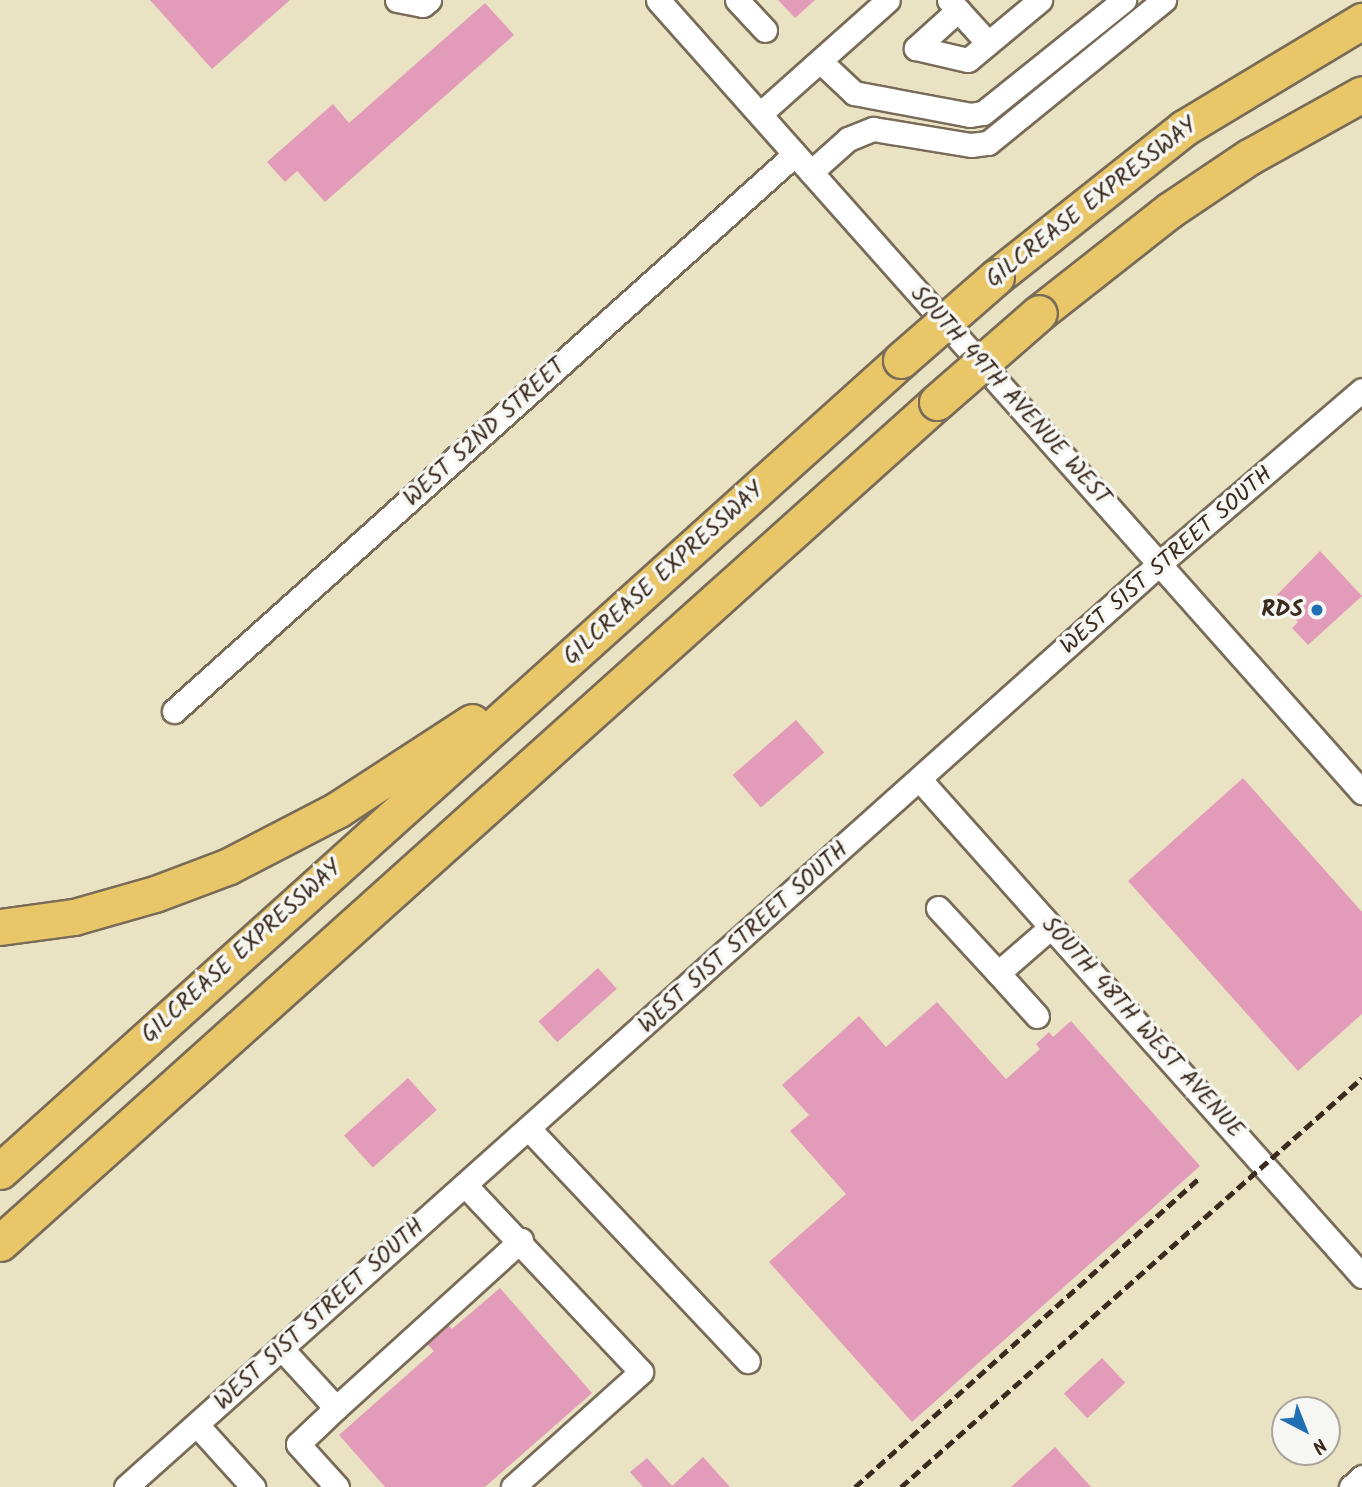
<!DOCTYPE html>
<style>
body{margin:0}
#map{position:relative;width:1362px;height:1487px;overflow:hidden;background:#eae3c3;font-family:Kalam,sans-serif}
div>[style]{position:absolute}
.building>*{inset:0;background:#e29bb9;transform-origin:0 0}
.roads{filter:drop-shadow(2px 0 #786b58) drop-shadow(-2px 0 #786b58) drop-shadow(0 2px #786b58) drop-shadow(0 -2px #786b58)}
.minor>*{height:23px;margin:-11.5px;padding:0 11.5px;transform-origin:11.5px;border-radius:11.5px;background:#fff}
.highway>*{height:35px;margin:-17.5px;padding:0 17.5px;transform-origin:17.5px;border-radius:17.5px;background:#e9c769}
.rail>*{height:5px;margin-top:-2.5px;transform-origin:0;background:repeating-linear-gradient(90deg,#3b2a1e 0 10px,transparent 0 15px)}
.bridges{filter:drop-shadow(2px 0 #786b58) drop-shadow(-2px 0 #786b58) drop-shadow(0 2px #786b58) drop-shadow(0 -2px #786b58)}
.highway-bridge>*{height:35px;margin:-17.5px;padding:0 17.5px;transform-origin:17.5px;border-radius:17.5px;background:#e9c769}
.dots>*{width:19px;height:19px;translate:-50% -50%;box-sizing:border-box;border:4px solid #f6f6f2;border-radius:50%}
span{translate:-50% -50%;white-space:nowrap;text-align:center;line-height:1.15;-webkit-text-stroke:7px #f6f6f2;paint-order:stroke}
.street-label{font-size:23px;color:#3b2a1e}
.poi-label{font-size:23px;color:#3b2a1e;font-weight:700}
.right{translate:-100% -50%;text-align:right}
.north{position:absolute;left:1271px;top:1396px;width:70px;height:70px;box-sizing:border-box;background:#f6f6f2;border:2px solid #aba49d;border-radius:50%;rotate:138deg;font-size:19px;font-weight:700;line-height:28px;text-align:center;color:#3b2a1e}
.north::after{content:'';display:block;margin:auto;width:24px;height:32px;background:#1f6fb2;clip-path:polygon(50% 0,100% 100%,50% 72%,0 100%)}
</style>
<div id="map">
<div class="building">
<div style="clip-path:polygon(150px 0,290px 0,212px 69px)"></div>
<div style="clip-path:polygon(778px 0,815px 0,795px 18px)"></div>
<div style="clip-path:polygon(485px 3px,514px 35px,325px 202px,297px 171px,285px 182px,267px 162px,333px 104px,349px 123px)"></div>
<div style="clip-path:polygon(1320px 551px,1362px 596px,1308px 645px,1292px 628px,1298px 622px,1275px 597px)"></div>
<div style="left:796px;top:720px;width:43px;height:84px;rotate:49deg"></div>
<div style="clip-path:polygon(1243px 778px,1362px 912px,1362px 1014px,1298px 1071px,1128px 881px)"></div>
<div style="left:598px;top:968px;width:28px;height:80px;rotate:48deg"></div>
<div style="clip-path:polygon(937px 1002px,1006px 1079px,1040px 1049px,1036px 1044px,1049px 1032px,1053px 1037px,1071px 1021px,1200px 1166px,912px 1422px,769px 1262px,846px 1194px,790px 1131px,809px 1115px,782px 1085px,859px 1016px,886px 1047px)"></div>
<div style="left:408px;top:1078px;width:43px;height:86px;rotate:48deg"></div>
<div style="clip-path:polygon(500px 1288px,592px 1393px,485px 1487px,385px 1487px,339px 1435px,434px 1351px,427px 1344px,448px 1325px,452px 1329px)"></div>
<div style="left:1102px;top:1358px;width:34px;height:52px;rotate:47deg"></div>
<div style="clip-path:polygon(1055px 1447px,1091px 1487px,1011px 1487px)"></div>
<div style="clip-path:polygon(703px 1457px,730px 1487px,643px 1487px,630px 1472px,647px 1458px,672px 1486px)"></div>
</div>
<div class="roads">
<div class="minor">
<div style="left:397px;top:0;width:26px;rotate:11deg"></div>
<div style="left:423px;top:5px;width:8px;rotate:-40deg"></div>
<div style="left:658px;top:0;width:1060px;rotate:48.37deg"></div>
<div style="left:737px;top:0;width:41px;rotate:47deg"></div>
<div style="left:949px;top:0;width:58px;rotate:47.8deg"></div>
<div style="left:958px;top:10px;width:57px;rotate:137.9deg"></div>
<div style="left:916px;top:48px;width:53px;rotate:13deg"></div>
<div style="left:968px;top:60px;width:94px;rotate:-39.8deg"></div>
<div style="left:820px;top:61px;width:47px;rotate:43.3deg"></div>
<div style="left:854px;top:93px;width:118px;rotate:10.7deg"></div>
<div style="left:970px;top:115px;width:13px;rotate:-9deg"></div>
<div style="left:983px;top:113px;width:181px;rotate:-38.7deg"></div>
<div style="left:760px;top:114px;width:171px;rotate:-41.7deg"></div>
<div style="left:811px;top:172px;width:50px;rotate:-41.7deg"></div>
<div style="left:848px;top:139px;width:27px;rotate:-22deg"></div>
<div style="left:873px;top:129px;width:99px;rotate:9.3deg"></div>
<div style="left:971px;top:145px;width:17px;rotate:-7deg"></div>
<div style="left:988px;top:143px;width:227px;rotate:-39.1deg"></div>
<div style="left:174px;top:711px;width:834px;rotate:-41.89deg"></div>
<div style="left:921px;top:781px;width:663px;rotate:48.3deg"></div>
<div style="left:938px;top:908px;width:88px;rotate:47.3deg"></div>
<div style="left:998px;top:973px;width:70px;rotate:-41deg"></div>
<div style="left:998px;top:973px;width:58px;rotate:47.8deg"></div>
<div style="left:529px;top:1129px;width:319px;rotate:46.7deg"></div>
<div style="left:466px;top:1186px;width:255px;rotate:46.7deg"></div>
<div style="left:641px;top:1372px;width:172px;rotate:138.1deg"></div>
<div style="left:282px;top:1349px;width:80px;rotate:47.5deg"></div>
<div style="left:336px;top:1408px;width:52px;rotate:136.5deg"></div>
<div style="left:298px;top:1444px;width:58px;rotate:47.8deg"></div>
<div style="left:336px;top:1408px;width:250px;rotate:-42.2deg"></div>
<div style="left:197px;top:1425px;width:84px;rotate:47.9deg"></div>
<div style="left:126px;top:1487px;width:1385px;rotate:-41.78deg"></div>
<div style="left:1159px;top:564px;width:267px;rotate:-40.6deg"></div>
<div style="left:1351px;top:1487px;width:15px;rotate:-42deg"></div>
</div>
<div class="highway">
<div style="left:996px;top:277px;width:240px;rotate:-38.4deg"></div>
<div style="left:1184px;top:128px;width:208px;rotate:-31deg"></div>
<div style="left:1039px;top:313px;width:167px;rotate:-38.2deg"></div>
<div style="left:1170px;top:210px;width:95px;rotate:-33.9deg"></div>
<div style="left:1249px;top:157px;width:129px;rotate:-29.1deg"></div>
<div style="left:0;top:927px;width:75px;rotate:-7.7deg"></div>
<div style="left:74px;top:917px;width:84px;rotate:-15.9deg"></div>
<div style="left:155px;top:894px;width:79px;rotate:-20.7deg"></div>
<div style="left:229px;top:866px;width:122px;rotate:-27.4deg"></div>
<div style="left:337px;top:810px;width:161px;rotate:-33.1deg"></div>
<div style="left:0;top:1171px;width:1212px;rotate:-41.99deg"></div>
<div style="left:0;top:1243px;width:1259px;rotate:-41.91deg"></div>
</div>
</div>
<div class="rail">
<div style="left:855px;top:1487px;width:461px;rotate:-41.9deg"></div>
<div style="left:901px;top:1487px;width:616px;rotate:-41.58deg"></div>
</div>
<div class="bridges">
<div class="highway-bridge">
<div style="left:901px;top:360px;width:126px;rotate:-41.1deg"></div>
<div style="left:937px;top:402px;width:135px;rotate:-41.1deg"></div>
</div>
</div>
<div class="dots">
<div style="left:1317px;top:610px;background:#1f6fb2"></div>
</div>
<div class="street-label">
<span style="left:1092px;top:203px;rotate:-38deg">GILCREASE EXPRESSWAY</span>
<span style="left:1010px;top:396px;rotate:48deg">SOUTH 49TH AVENUE WEST</span>
<span style="left:485px;top:433px;rotate:-42deg">WEST 52ND STREET</span>
<span style="left:1167px;top:561px;rotate:-41deg">WEST 51ST STREET SOUTH</span>
<span style="left:664px;top:574px;rotate:-42deg">GILCREASE EXPRESSWAY</span>
<span style="left:744px;top:938px;rotate:-42deg">WEST 51ST STREET SOUTH</span>
<span style="left:242px;top:952px;rotate:-42deg">GILCREASE EXPRESSWAY</span>
<span style="left:1142px;top:1028px;rotate:48deg">SOUTH 48TH WEST AVENUE</span>
<span style="left:320px;top:1315px;rotate:-42deg">WEST 51ST STREET SOUTH</span>
</div>
<div class="poi-label">
<span class="right" style="left:1303px;top:610px">RDS</span>
</div>
<div class="north">N</div>
</div>
